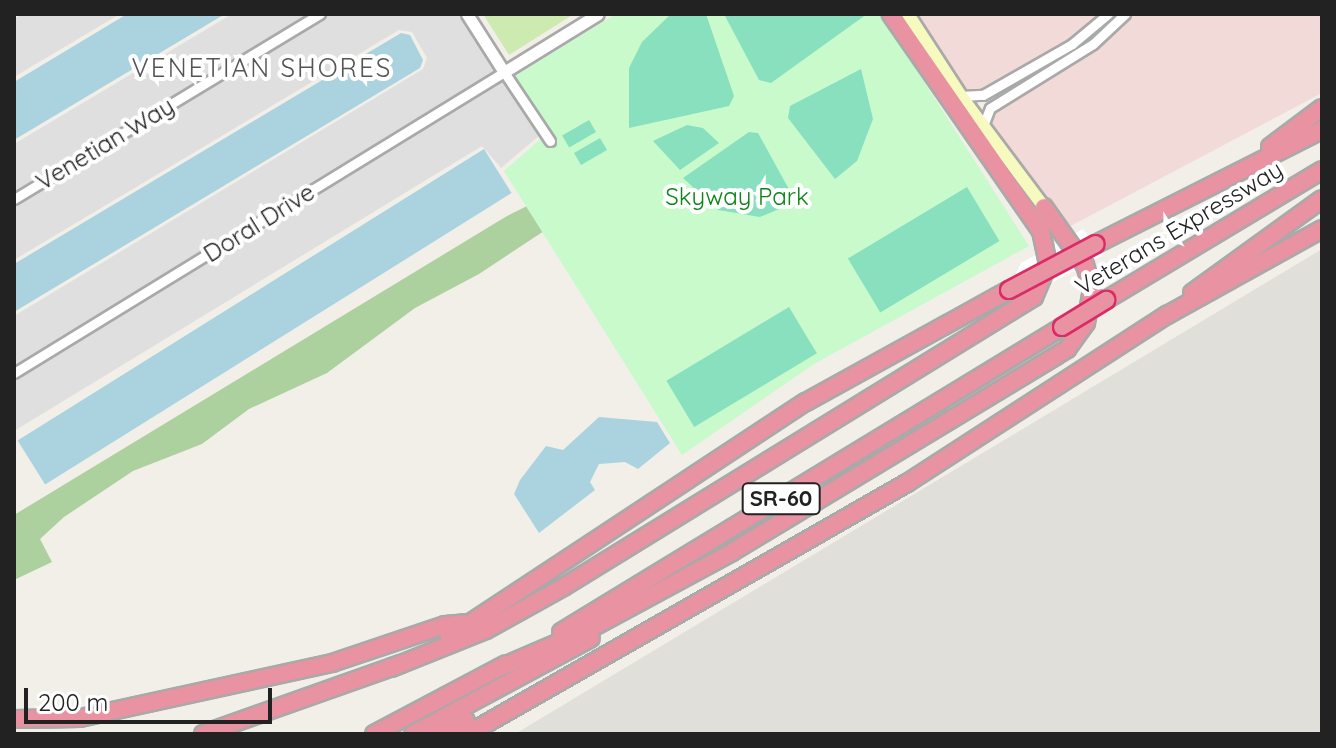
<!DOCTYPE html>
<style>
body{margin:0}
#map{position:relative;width:1336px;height:748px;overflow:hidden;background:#f2efe9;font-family:Quicksand,sans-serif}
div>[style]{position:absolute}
.residential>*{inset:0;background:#e0dfdf}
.commercial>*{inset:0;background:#f2dad9}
.airport>*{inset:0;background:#e1dfda}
.grass>*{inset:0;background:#cdebb0}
.forest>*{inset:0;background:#add19e}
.park>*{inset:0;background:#c8facc}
.pitch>*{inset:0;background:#88e0be;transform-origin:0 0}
.water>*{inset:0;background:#aad3df;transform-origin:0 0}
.pier>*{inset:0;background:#fff}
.roads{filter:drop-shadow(2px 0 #a9a9a9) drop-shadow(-2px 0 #a9a9a9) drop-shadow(0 2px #a9a9a9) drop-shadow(0 -2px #a9a9a9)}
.minor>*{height:9px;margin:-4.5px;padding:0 4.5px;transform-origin:4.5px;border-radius:4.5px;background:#fff}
.tertiary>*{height:11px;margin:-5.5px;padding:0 5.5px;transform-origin:5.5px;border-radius:5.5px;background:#fff}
.secondary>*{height:12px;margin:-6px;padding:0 6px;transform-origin:6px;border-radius:6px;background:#f7fabf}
.motorway>*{height:16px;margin:-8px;padding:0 8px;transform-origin:8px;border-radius:8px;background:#e892a2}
.bridges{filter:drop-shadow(2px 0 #dc2a67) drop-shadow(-2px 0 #dc2a67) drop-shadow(0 2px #dc2a67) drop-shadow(0 -2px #dc2a67)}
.motorway-bridge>*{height:16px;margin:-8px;padding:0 8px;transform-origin:8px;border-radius:8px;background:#e892a2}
span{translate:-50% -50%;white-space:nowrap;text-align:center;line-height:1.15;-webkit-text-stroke:8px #fff;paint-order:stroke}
.shield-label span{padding:2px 6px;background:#fff;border:2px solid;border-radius:6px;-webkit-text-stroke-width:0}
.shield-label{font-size:22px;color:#222;font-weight:700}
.street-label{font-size:24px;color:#222}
.park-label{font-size:24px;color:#0c8416}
.neighbourhood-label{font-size:26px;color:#555;letter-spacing:2px}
.frame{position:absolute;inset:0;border:16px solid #222;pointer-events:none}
.scale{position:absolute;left:24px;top:688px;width:248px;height:36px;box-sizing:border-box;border:4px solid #222;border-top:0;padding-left:10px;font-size:24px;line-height:28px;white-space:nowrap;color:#222;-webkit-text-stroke:6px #fff;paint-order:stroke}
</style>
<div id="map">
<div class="residential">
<div style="clip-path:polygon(22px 14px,120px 14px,14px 77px,14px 19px)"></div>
<div style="clip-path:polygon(232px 14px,311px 14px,14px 194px,14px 144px)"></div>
<div style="clip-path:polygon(328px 14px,461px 14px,497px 71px,14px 368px,14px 316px,423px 69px,427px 58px,412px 32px,399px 30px,14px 260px,14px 204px)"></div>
<div style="clip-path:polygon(502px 79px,540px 135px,501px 168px,482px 146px,14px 431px,14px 378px)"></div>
</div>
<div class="commercial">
<div style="clip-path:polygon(914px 14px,1102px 14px,1069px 40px,981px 91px,964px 92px)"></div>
<div style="clip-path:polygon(1130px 14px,1322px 14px,1322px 93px,1065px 229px,988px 122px,993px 111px,1107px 39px)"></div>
</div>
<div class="airport">
<div style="clip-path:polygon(1322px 249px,1322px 734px,515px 734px)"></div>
</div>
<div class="grass">
<div style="clip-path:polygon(483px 14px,574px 14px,509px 55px)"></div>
</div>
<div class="forest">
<div style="clip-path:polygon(561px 189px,573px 212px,479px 274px,415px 308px,327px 373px,249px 409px,202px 444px,133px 471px,64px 517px,40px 539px,52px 562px,14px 580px,14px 515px,507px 216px)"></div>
</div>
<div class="park">
<div style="clip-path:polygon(616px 14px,881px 14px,1029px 246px,814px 364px,682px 455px,504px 171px,551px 130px,515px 76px)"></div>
</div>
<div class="pitch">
<div style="clip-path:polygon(671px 14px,706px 14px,734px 96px,729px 106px,629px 128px,629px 68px,642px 42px)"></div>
<div style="clip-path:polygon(724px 14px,867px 14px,771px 83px,759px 80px)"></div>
<div style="clip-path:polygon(861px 69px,873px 119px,857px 161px,835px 179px,788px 118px,790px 106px)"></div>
<div style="left:589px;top:120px;width:14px;height:31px;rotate:60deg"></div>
<div style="clip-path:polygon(687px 125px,703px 128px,719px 143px,680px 170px,653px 141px)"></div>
<div style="clip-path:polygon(749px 132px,758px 133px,796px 202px,760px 217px,718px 210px,683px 178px)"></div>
<div style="left:600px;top:138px;width:14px;height:30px;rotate:60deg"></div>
<div style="left:967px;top:187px;width:63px;height:139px;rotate:59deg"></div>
<div style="left:789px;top:307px;width:54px;height:143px;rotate:59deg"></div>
</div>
<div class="water">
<div style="clip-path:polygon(127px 14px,225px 14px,14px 140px,14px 82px)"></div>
<div style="clip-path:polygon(401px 33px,410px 35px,423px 60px,420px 68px,14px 312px,14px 264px)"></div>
<div style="left:484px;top:149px;width:52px;height:550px;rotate:58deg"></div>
<div style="clip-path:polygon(599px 417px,657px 422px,670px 443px,638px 469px,625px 462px,599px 464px,590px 482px,595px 490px,539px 533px,514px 494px,520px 480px,546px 446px,563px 450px)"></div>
</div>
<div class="pier">
<div style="clip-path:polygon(1083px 229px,1103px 255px,997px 312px,1021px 263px)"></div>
</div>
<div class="roads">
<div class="minor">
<div style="left:961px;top:96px;width:22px;rotate:-3deg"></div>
<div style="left:983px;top:95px;width:103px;rotate:-29.8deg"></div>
<div style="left:1072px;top:44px;width:47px;rotate:-39.8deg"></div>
<div style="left:983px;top:126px;width:19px;rotate:-69deg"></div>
<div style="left:990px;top:108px;width:121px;rotate:-31.9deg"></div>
<div style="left:1093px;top:44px;width:44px;rotate:-43.2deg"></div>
<div style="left:14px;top:199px;width:358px;rotate:-31.2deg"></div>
<div style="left:14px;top:373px;width:575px;rotate:-31.56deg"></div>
<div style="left:504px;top:72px;width:83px;rotate:56.3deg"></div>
</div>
<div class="tertiary">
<div style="left:467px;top:14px;width:69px;rotate:57.5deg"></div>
<div style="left:504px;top:72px;width:110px;rotate:-31.7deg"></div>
</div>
<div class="secondary">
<div style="left:908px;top:14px;width:98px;rotate:57.1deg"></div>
<div style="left:961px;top:96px;width:139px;rotate:53.2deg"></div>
</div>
<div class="motorway">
<div style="left:1270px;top:147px;width:65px;rotate:-36.9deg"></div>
<div style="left:1096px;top:244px;width:253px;rotate:-26.8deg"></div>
<div style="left:1192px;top:293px;width:160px;rotate:-35.9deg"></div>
<div style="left:1106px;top:300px;width:252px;rotate:-31deg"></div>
<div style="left:561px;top:632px;width:587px;rotate:-31.33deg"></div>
<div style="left:449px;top:637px;width:427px;rotate:-33.4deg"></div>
<div style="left:806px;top:402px;width:232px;rotate:-28.9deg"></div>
<div style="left:391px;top:668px;width:102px;rotate:-21.8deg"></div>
<div style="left:486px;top:630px;width:90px;rotate:-29.1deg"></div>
<div style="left:565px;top:586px;width:551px;rotate:-31.64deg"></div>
<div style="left:1034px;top:297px;width:36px;rotate:-67deg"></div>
<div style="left:1048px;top:264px;width:34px;rotate:-102deg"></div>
<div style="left:1041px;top:231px;width:264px;rotate:-124.7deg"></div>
<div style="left:499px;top:668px;width:97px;rotate:-23.1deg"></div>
<div style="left:588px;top:630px;width:164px;rotate:-28.4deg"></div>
<div style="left:732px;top:552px;width:392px;rotate:-31.2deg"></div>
<div style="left:1067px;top:349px;width:32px;rotate:-54deg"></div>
<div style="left:1086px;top:323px;width:36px;rotate:-80deg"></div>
<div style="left:1092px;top:288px;width:24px;rotate:-107deg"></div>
<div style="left:1085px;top:265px;width:71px;rotate:-125.3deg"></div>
<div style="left:14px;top:719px;width:66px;rotate:-0.9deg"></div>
<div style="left:80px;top:718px;width:258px;rotate:-12.3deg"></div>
<div style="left:332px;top:663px;width:119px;rotate:-18.6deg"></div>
<div style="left:445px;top:625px;width:23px;rotate:-5deg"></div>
<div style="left:203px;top:734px;width:210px;rotate:-19.5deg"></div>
<div style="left:374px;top:734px;width:149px;rotate:-27.9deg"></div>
<div style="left:413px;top:734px;width:202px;rotate:-28.3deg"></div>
<div style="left:439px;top:734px;width:30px;rotate:-27deg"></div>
<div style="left:468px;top:734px;width:506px;rotate:-29.76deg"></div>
<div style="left:907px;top:483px;width:310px;rotate:-32.9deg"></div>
<div style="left:1167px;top:315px;width:177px;rotate:-29deg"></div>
</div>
</div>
<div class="bridges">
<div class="motorway-bridge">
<div style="left:1009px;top:290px;width:98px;rotate:-27.9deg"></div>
<div style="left:1062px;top:327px;width:52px;rotate:-31.5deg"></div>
</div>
</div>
<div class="shield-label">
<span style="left:781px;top:499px">SR-60</span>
</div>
<div class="street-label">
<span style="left:105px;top:144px;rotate:-31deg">Venetian Way</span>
<span style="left:259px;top:223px;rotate:-32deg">Doral Drive</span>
<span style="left:1179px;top:228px;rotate:-31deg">Veterans Expressway</span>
</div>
<div class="park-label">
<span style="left:737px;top:197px">Skyway Park</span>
</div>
<div class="neighbourhood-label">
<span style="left:262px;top:68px">VENETIAN SHORES</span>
</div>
<div class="frame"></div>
<div class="scale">200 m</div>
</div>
